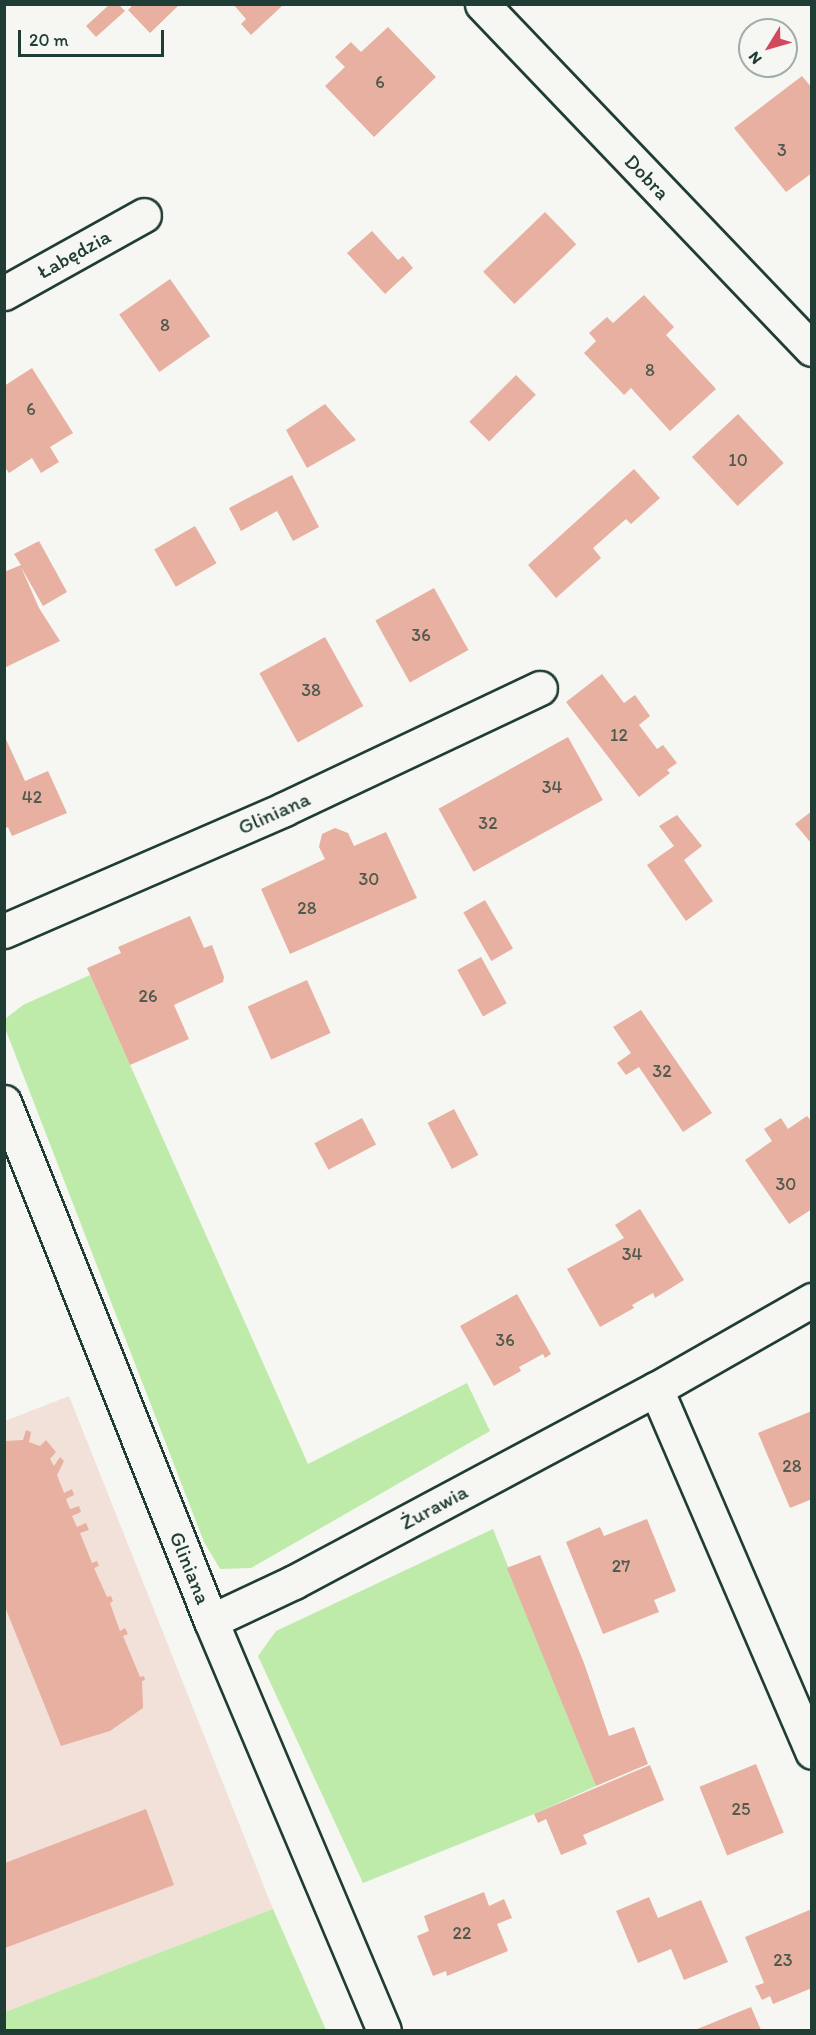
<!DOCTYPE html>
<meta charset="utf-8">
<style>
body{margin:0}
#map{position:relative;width:816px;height:2035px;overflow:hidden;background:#f6f6f2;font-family:Itim,sans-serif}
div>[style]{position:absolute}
.built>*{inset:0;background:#f2e1d9}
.green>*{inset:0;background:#beeba9}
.building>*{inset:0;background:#e8b0a0;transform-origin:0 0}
.roads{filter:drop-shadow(2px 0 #1f3d34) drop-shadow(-2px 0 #1f3d34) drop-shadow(0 2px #1f3d34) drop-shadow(0 -2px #1f3d34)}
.minor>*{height:33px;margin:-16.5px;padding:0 16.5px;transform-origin:16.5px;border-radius:16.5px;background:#f6f6f2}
span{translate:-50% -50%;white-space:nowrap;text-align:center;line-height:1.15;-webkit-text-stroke:4.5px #f6f6f2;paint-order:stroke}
.number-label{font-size:18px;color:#515a4f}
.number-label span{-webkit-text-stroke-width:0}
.street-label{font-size:21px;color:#1f3d34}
.frame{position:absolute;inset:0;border:6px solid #1f3d34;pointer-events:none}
.north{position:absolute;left:738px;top:18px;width:60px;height:60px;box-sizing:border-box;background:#f6f6f2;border:2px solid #a0aca6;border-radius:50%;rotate:233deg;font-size:16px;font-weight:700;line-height:24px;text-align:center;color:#1f3d34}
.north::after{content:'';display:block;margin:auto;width:21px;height:27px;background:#d1495b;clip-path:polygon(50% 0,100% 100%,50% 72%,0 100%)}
.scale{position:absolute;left:18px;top:30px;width:146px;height:27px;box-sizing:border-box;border:3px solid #1f3d34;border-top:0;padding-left:8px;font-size:18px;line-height:21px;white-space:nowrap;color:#1f3d34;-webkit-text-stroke:4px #f6f6f2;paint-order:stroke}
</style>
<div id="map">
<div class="built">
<div style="clip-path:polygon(69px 1396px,273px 1909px,5px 2012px,5px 1421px)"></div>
</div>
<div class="green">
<div style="clip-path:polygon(90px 975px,308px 1464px,467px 1383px,490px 1431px,251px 1568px,220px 1569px,204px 1542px,5px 1028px,5px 1019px,23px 1005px)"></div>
<div style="clip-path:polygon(493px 1529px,596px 1786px,534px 1814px,363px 1883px,258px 1656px,276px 1631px)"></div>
<div style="clip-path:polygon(273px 1909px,326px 2030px,5px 2030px,5px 2012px)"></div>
</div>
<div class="building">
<div style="clip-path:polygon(110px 4px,118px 4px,125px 11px,96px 37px,86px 26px)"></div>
<div style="clip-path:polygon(134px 4px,176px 4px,178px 6px,150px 33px,128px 10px)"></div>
<div style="clip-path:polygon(233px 4px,284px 4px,251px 35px,241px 24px,246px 19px)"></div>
<div style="clip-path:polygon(388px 27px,436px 77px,374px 137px,325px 86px,345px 67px,335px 57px,351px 42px,361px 52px)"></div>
<div style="clip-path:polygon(802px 76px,812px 88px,812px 173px,786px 192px,734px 128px)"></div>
<div style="left:545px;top:212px;width:45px;height:86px;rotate:46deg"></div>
<div style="clip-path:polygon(372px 231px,398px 260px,403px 256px,413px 268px,385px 294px,347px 253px)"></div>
<div style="left:170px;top:279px;width:70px;height:62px;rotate:55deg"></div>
<div style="clip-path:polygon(644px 295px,674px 327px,666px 335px,716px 389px,670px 431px,631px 388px,624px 395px,584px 353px,596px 341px,589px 333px,607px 317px,613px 323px)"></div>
<div style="clip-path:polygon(32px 368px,73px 433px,50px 447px,59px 462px,41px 473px,32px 458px,9px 473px,4px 466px,4px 386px)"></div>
<div style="left:516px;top:375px;width:28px;height:66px;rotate:45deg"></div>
<div style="clip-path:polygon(325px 404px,356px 440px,307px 468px,286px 430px)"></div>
<div style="left:738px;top:414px;width:67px;height:63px;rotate:47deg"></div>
<div style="clip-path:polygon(634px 469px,660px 498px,631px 524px,626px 519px,593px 548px,601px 558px,556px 598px,528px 565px)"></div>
<div style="clip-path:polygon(292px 475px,319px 527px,293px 541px,277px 511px,241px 531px,229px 508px)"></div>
<div style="left:195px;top:526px;width:43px;height:47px;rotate:60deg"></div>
<div style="clip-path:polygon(39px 541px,67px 592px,43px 606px,21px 567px,39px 608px,60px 641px,4px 668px,4px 572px,21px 565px,14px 554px)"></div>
<div style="left:434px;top:588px;width:71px;height:67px;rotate:61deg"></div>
<div style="left:325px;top:637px;width:79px;height:75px;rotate:61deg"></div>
<div style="clip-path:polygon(602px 674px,624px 703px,635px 695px,650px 716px,639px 725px,657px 749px,663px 745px,677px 763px,667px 770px,670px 773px,639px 797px,566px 702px)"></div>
<div style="clip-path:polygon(4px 735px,25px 781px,48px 771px,67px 813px,12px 836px,8px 827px,4px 829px)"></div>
<div style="left:568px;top:737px;width:72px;height:148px;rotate:61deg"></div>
<div style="clip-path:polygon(812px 811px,812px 844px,795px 824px)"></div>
<div style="clip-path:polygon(677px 815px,702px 846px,684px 860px,713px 901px,686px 921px,647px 865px,674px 846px,659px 826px)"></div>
<div style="clip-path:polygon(335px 828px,348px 833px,354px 846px,386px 832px,417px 898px,290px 954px,261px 889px,325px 859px,319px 847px,322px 834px)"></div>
<div style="left:485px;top:900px;width:56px;height:25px;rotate:60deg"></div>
<div style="clip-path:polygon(190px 916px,204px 948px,212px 945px,224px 977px,223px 982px,174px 1005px,189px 1039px,130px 1065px,87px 968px,121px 953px,118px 947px)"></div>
<div style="left:481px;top:957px;width:53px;height:27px;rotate:61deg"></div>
<div style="left:307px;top:980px;width:58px;height:65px;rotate:66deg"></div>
<div style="clip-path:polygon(641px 1010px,712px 1113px,683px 1132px,639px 1067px,626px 1075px,617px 1063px,631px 1053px,613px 1027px)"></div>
<div style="left:454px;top:1109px;width:52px;height:30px;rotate:62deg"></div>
<div style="clip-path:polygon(807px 1116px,812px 1122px,812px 1209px,789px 1224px,745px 1160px,772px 1141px,764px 1129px,781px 1118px,788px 1129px)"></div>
<div style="left:362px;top:1118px;width:30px;height:54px;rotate:62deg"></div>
<div style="clip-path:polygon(640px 1209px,684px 1280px,655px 1298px,653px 1293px,632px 1305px,634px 1308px,600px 1327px,567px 1269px,624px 1238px,615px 1225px)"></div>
<div style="clip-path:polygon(517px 1294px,551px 1354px,545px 1358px,543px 1354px,519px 1367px,521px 1371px,494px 1386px,460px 1326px)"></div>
<div style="clip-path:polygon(812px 1411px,812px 1499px,790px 1508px,758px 1433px)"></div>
<div style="clip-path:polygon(26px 1430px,31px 1432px,29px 1442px,40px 1446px,46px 1440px,56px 1452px,50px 1459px,54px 1466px,60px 1457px,64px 1461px,57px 1475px,64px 1493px,72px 1489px,74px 1495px,66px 1499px,70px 1509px,79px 1506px,81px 1512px,72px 1516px,77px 1527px,86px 1523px,89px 1530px,80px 1533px,92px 1563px,97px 1561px,99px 1566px,94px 1568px,107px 1597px,111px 1596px,113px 1601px,110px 1603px,120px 1631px,125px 1628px,128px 1634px,123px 1636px,140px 1677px,144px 1676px,145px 1680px,142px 1681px,143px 1708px,110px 1731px,61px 1746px,5px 1607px,5px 1441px,23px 1440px)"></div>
<div style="clip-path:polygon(647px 1519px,676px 1591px,654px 1600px,659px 1612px,603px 1634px,566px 1542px,600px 1527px,604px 1536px)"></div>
<div style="clip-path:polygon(540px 1555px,584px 1663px,609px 1736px,634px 1727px,648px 1764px,596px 1786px,507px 1568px)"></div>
<div style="left:756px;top:1764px;width:74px;height:61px;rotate:68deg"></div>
<div style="clip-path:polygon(650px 1765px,664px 1800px,583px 1835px,587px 1844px,561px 1855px,546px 1819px,538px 1823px,534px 1814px)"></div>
<div style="clip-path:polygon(146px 1809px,174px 1885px,5px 1948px,5px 1863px)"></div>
<div style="clip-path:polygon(484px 1892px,489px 1906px,504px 1899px,512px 1918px,497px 1924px,508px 1951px,447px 1976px,446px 1971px,433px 1976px,417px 1936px,429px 1931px,424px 1916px)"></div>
<div style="clip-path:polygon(649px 1897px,658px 1918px,701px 1900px,728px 1962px,684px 1980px,671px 1949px,638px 1963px,616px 1911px)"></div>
<div style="clip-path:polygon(812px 1909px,812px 1988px,773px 2004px,770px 1996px,762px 2000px,755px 1986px,764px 1983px,745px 1937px)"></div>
<div style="clip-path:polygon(751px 2007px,761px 2030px,695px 2030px)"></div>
</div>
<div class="roads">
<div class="minor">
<div style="left:482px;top:4px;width:477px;rotate:46.3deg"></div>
<div style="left:4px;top:293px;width:160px;rotate:-29.1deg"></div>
<div style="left:4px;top:931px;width:305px;rotate:-23.5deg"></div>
<div style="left:284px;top:809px;width:283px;rotate:-25.3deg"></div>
<div style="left:4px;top:1102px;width:559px;rotate:68.26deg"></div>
<div style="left:211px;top:1621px;width:444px;rotate:67.1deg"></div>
<div style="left:656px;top:1389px;width:395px;rotate:66.7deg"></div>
<div style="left:211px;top:1621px;width:92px;rotate:-25.2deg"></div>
<div style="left:294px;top:1582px;width:410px;rotate:-28.1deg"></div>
<div style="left:656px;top:1389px;width:180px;rotate:-29.7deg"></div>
</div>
</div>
<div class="number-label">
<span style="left:380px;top:82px">6</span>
<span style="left:782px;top:150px">3</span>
<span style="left:165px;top:325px">8</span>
<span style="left:650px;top:370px">8</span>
<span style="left:31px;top:409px">6</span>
<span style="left:738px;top:460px">10</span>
<span style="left:421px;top:635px">36</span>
<span style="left:311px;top:690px">38</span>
<span style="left:619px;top:735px">12</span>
<span style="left:552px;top:787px">34</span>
<span style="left:32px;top:797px">42</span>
<span style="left:488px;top:823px">32</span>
<span style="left:369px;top:879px">30</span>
<span style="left:307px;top:908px">28</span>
<span style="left:148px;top:996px">26</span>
<span style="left:662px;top:1071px">32</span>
<span style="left:786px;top:1184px">30</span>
<span style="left:632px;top:1254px">34</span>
<span style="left:505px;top:1340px">36</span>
<span style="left:792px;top:1466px">28</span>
<span style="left:621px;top:1566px">27</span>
<span style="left:741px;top:1809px">25</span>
<span style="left:462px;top:1933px">22</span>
<span style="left:783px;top:1960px">23</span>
</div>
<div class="street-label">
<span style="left:647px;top:177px;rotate:46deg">Dobra</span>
<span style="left:74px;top:254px;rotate:-29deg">Łabędzia</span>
<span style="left:274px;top:813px;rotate:-24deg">Gliniana</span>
<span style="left:434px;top:1507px;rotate:-28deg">Żurawia</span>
<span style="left:190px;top:1568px;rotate:68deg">Gliniana</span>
</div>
<div class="frame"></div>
<div class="north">N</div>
<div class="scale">20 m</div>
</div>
